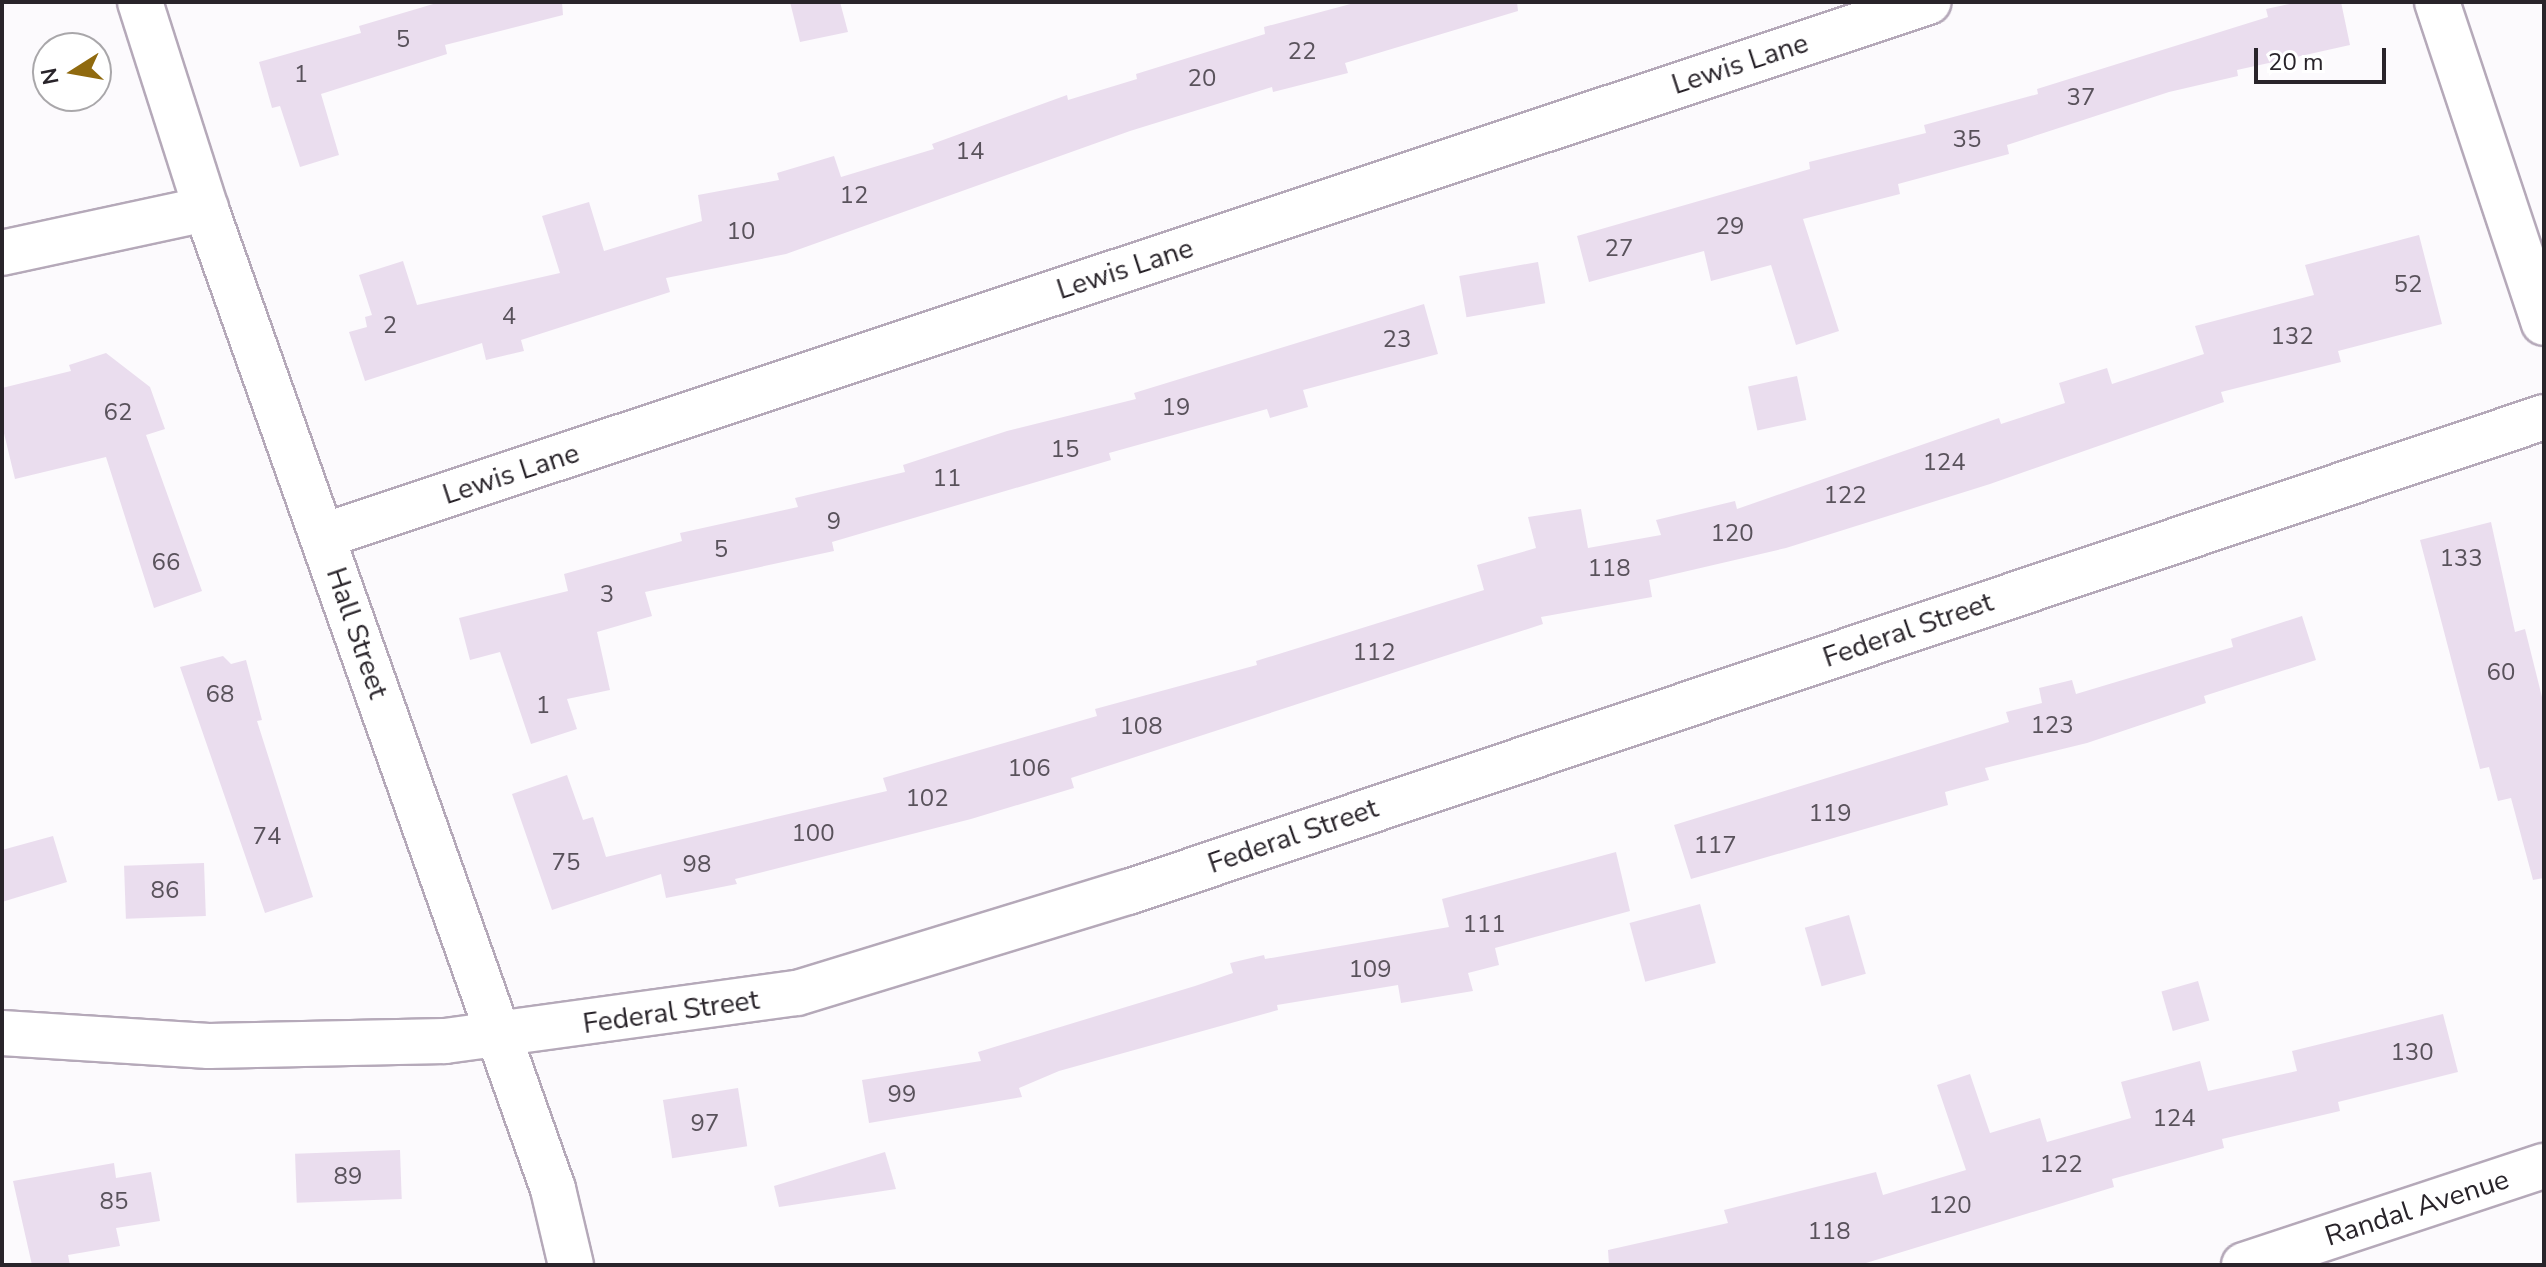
<!DOCTYPE html>
<style>
body{margin:0}
#map{position:relative;width:2546px;height:1267px;overflow:hidden;background:#fcfafd;font-family:"Nunito Sans",sans-serif}
div>[style]{position:absolute}
.building>*{inset:0;background:#eaddee;transform-origin:0 0}
.roads{filter:drop-shadow(2px 0 #b5a9b9) drop-shadow(-2px 0 #b5a9b9) drop-shadow(0 2px #b5a9b9) drop-shadow(0 -2px #b5a9b9)}
.street>*{height:44px;margin:-22px;padding:0 22px;transform-origin:22px;border-radius:22px;background:#fff}
span{translate:-50% -50%;white-space:nowrap;text-align:center;line-height:1.15;-webkit-text-stroke:8px #fff;paint-order:stroke}
.number-label{font-size:24px;color:#59525b}
.number-label span{-webkit-text-stroke-width:0}
.street-label{font-size:28px;color:#29242a}
.frame{position:absolute;inset:0;border:4px solid #29242a;pointer-events:none}
.north{position:absolute;left:32px;top:32px;width:80px;height:80px;box-sizing:border-box;background:#fff;border:2px solid #a9a7aa;border-radius:50%;rotate:259deg;font-size:22px;font-weight:700;line-height:32px;text-align:center;color:#29242a}
.north::after{content:'';display:block;margin:auto;width:28px;height:36px;background:#906a0f;clip-path:polygon(50% 0,100% 100%,50% 72%,0 100%)}
.scale{position:absolute;left:2254px;top:48px;width:132px;height:36px;box-sizing:border-box;border:4px solid #29242a;border-top:0;padding-left:10px;font-size:24px;line-height:28px;white-space:nowrap;color:#29242a;-webkit-text-stroke:6px #fff;paint-order:stroke}
</style>
<div id="map">
<div class="building">
<div style="clip-path:polygon(440px 2px,562px 2px,563px 15px,445px 45px,447px 54px,321px 94px,339px 155px,300px 167px,280px 106px,272px 108px,259px 62px,361px 33px,359px 26px)"></div>
<div style="clip-path:polygon(790px 2px,840px 2px,848px 32px,800px 42px)"></div>
<div style="clip-path:polygon(1358px 2px,1517px 2px,1518px 11px,1345px 63px,1348px 73px,1273px 92px,1272px 87px,1130px 131px,786px 254px,666px 278px,670px 292px,521px 340px,524px 351px,486px 360px,482px 343px,365px 381px,349px 332px,367px 327px,365px 317px,372px 315px,359px 275px,403px 261px,417px 305px,560px 273px,542px 216px,589px 202px,604px 251px,702px 221px,698px 195px,779px 180px,777px 173px,834px 156px,841px 177px,934px 149px,932px 144px,1067px 95px,1068px 100px,1137px 79px,1136px 74px,1265px 34px,1264px 27px)"></div>
<div style="clip-path:polygon(2299px 2px,2341px 2px,2350px 45px,2237px 70px,2238px 76px,2169px 92px,2007px 145px,2009px 154px,1898px 184px,1900px 194px,1803px 219px,1839px 331px,1796px 345px,1771px 265px,1711px 281px,1704px 251px,1589px 282px,1577px 236px,1810px 169px,1809px 162px,1926px 133px,1924px 125px,2038px 94px,2037px 89px,2268px 17px,2266px 9px)"></div>
<div style="clip-path:polygon(2419px 235px,2442px 324px,2338px 351px,2341px 362px,2221px 392px,2224px 402px,1990px 484px,1786px 548px,1649px 580px,1652px 597px,1541px 617px,1543px 624px,1071px 778px,1074px 788px,971px 819px,735px 879px,737px 884px,666px 898px,661px 874px,552px 910px,512px 794px,567px 775px,583px 820px,593px 817px,606px 857px,887px 791px,883px 778px,1097px 716px,1095px 709px,1257px 665px,1256px 661px,1484px 590px,1477px 565px,1536px 548px,1528px 517px,1581px 509px,1588px 548px,1661px 535px,1656px 520px,1735px 501px,1737px 509px,1999px 418px,2001px 424px,2065px 403px,2059px 383px,2107px 368px,2112px 384px,2204px 354px,2195px 326px,2314px 295px,2305px 265px)"></div>
<div style="left:1538px;top:262px;width:42px;height:80px;rotate:80deg"></div>
<div style="clip-path:polygon(1424px 304px,1438px 354px,1303px 390px,1308px 407px,1270px 418px,1267px 409px,1109px 453px,1111px 460px,832px 542px,834px 551px,645px 592px,652px 616px,597px 632px,610px 690px,567px 699px,577px 729px,531px 744px,500px 652px,470px 660px,459px 618px,568px 591px,564px 574px,682px 541px,680px 533px,798px 507px,795px 498px,905px 472px,903px 465px,1007px 431px,1136px 399px,1134px 393px)"></div>
<div style="clip-path:polygon(106px 353px,150px 387px,165px 429px,146px 435px,202px 591px,154px 608px,106px 457px,15px 479px,2px 425px,2px 388px,71px 371px,69px 365px)"></div>
<div style="left:1797px;top:376px;width:45px;height:50px;rotate:78deg"></div>
<div style="clip-path:polygon(2491px 522px,2515px 632px,2525px 629px,2544px 705px,2544px 878px,2533px 880px,2511px 798px,2498px 801px,2489px 767px,2480px 769px,2420px 540px)"></div>
<div style="clip-path:polygon(2302px 616px,2316px 660px,2204px 696px,2206px 703px,2087px 743px,1985px 768px,1989px 780px,1945px 792px,1948px 805px,1691px 879px,1674px 825px,2009px 722px,2006px 712px,2042px 703px,2039px 688px,2072px 680px,2076px 694px,2233px 647px,2231px 639px)"></div>
<div style="clip-path:polygon(223px 656px,231px 664px,246px 660px,262px 720px,257px 721px,313px 897px,265px 913px,180px 667px)"></div>
<div style="clip-path:polygon(53px 836px,67px 882px,2px 902px,2px 850px)"></div>
<div style="clip-path:polygon(1616px 852px,1630px 911px,1495px 948px,1499px 965px,1468px 973px,1473px 991px,1401px 1003px,1398px 985px,1277px 1005px,1278px 1010px,1059px 1071px,1019px 1088px,1022px 1097px,869px 1123px,862px 1080px,981px 1061px,978px 1052px,1195px 986px,1233px 973px,1230px 963px,1264px 955px,1265px 959px,1449px 927px,1442px 899px)"></div>
<div style="left:204px;top:863px;width:53px;height:80px;rotate:88deg"></div>
<div style="left:1700px;top:904px;width:61px;height:73px;rotate:75deg"></div>
<div style="left:1849px;top:915px;width:61px;height:46px;rotate:74deg"></div>
<div style="left:2198px;top:981px;width:41px;height:38px;rotate:74deg"></div>
<div style="clip-path:polygon(2443px 1014px,2458px 1072px,2338px 1102px,2340px 1111px,2222px 1139px,2224px 1148px,2112px 1179px,2114px 1187px,1866px 1263px,1609px 1265px,1608px 1250px,1728px 1223px,1724px 1210px,1876px 1172px,1883px 1195px,1966px 1170px,1937px 1085px,1970px 1074px,1990px 1133px,2040px 1118px,2047px 1142px,2131px 1118px,2121px 1082px,2200px 1061px,2208px 1091px,2297px 1071px,2292px 1051px)"></div>
<div style="left:738px;top:1088px;width:59px;height:76px;rotate:81deg"></div>
<div style="left:400px;top:1150px;width:49px;height:105px;rotate:88deg"></div>
<div style="clip-path:polygon(885px 1152px,896px 1189px,779px 1207px,774px 1186px)"></div>
<div style="clip-path:polygon(114px 1163px,116px 1178px,151px 1172px,160px 1221px,116px 1228px,120px 1246px,68px 1255px,70px 1265px,32px 1265px,13px 1181px)"></div>
</div>
<div class="roads">
<div class="street">
<div style="left:140px;top:2px;width:217px;rotate:72.3deg"></div>
<div style="left:206px;top:209px;width:1040px;rotate:70.5deg"></div>
<div style="left:553px;top:1189px;width:78px;rotate:76.7deg"></div>
<div style="left:2437px;top:2px;width:338px;rotate:71.6deg"></div>
<div style="left:2px;top:253px;width:209px;rotate:-12.2deg"></div>
<div style="left:323px;top:536px;width:1692px;rotate:-18.4deg"></div>
<div style="left:2px;top:1033px;width:207px;rotate:3.6deg"></div>
<div style="left:209px;top:1046px;width:236px;rotate:-1.2deg"></div>
<div style="left:445px;top:1041px;width:355px;rotate:-7.8deg"></div>
<div style="left:797px;top:993px;width:346px;rotate:-17deg"></div>
<div style="left:1128px;top:892px;width:1494px;rotate:-18.54deg"></div>
<div style="left:2244px;top:1265px;width:316px;rotate:-18.3deg"></div>
</div>
</div>
<div class="number-label">
<span style="left:403px;top:40px">5</span>
<span style="left:1302px;top:52px">22</span>
<span style="left:301px;top:75px">1</span>
<span style="left:1202px;top:79px">20</span>
<span style="left:2081px;top:98px">37</span>
<span style="left:1967px;top:140px">35</span>
<span style="left:970px;top:152px">14</span>
<span style="left:854px;top:196px">12</span>
<span style="left:1730px;top:227px">29</span>
<span style="left:741px;top:232px">10</span>
<span style="left:1619px;top:249px">27</span>
<span style="left:2408px;top:285px">52</span>
<span style="left:509px;top:317px">4</span>
<span style="left:390px;top:326px">2</span>
<span style="left:2292px;top:337px">132</span>
<span style="left:1397px;top:340px">23</span>
<span style="left:1176px;top:408px">19</span>
<span style="left:118px;top:413px">62</span>
<span style="left:1065px;top:450px">15</span>
<span style="left:1944px;top:463px">124</span>
<span style="left:947px;top:479px">11</span>
<span style="left:1845px;top:496px">122</span>
<span style="left:834px;top:522px">9</span>
<span style="left:1732px;top:534px">120</span>
<span style="left:721px;top:550px">5</span>
<span style="left:2461px;top:559px">133</span>
<span style="left:166px;top:563px">66</span>
<span style="left:1609px;top:569px">118</span>
<span style="left:607px;top:595px">3</span>
<span style="left:1374px;top:653px">112</span>
<span style="left:2501px;top:673px">60</span>
<span style="left:220px;top:695px">68</span>
<span style="left:543px;top:706px">1</span>
<span style="left:2052px;top:726px">123</span>
<span style="left:1141px;top:727px">108</span>
<span style="left:1029px;top:769px">106</span>
<span style="left:927px;top:799px">102</span>
<span style="left:1830px;top:814px">119</span>
<span style="left:813px;top:834px">100</span>
<span style="left:267px;top:837px">74</span>
<span style="left:1715px;top:846px">117</span>
<span style="left:566px;top:863px">75</span>
<span style="left:697px;top:865px">98</span>
<span style="left:165px;top:891px">86</span>
<span style="left:1484px;top:925px">111</span>
<span style="left:1370px;top:970px">109</span>
<span style="left:2412px;top:1053px">130</span>
<span style="left:902px;top:1095px">99</span>
<span style="left:2174px;top:1119px">124</span>
<span style="left:705px;top:1124px">97</span>
<span style="left:2061px;top:1165px">122</span>
<span style="left:348px;top:1177px">89</span>
<span style="left:114px;top:1202px">85</span>
<span style="left:1950px;top:1206px">120</span>
<span style="left:1829px;top:1232px">118</span>
</div>
<div class="street-label">
<span style="left:1740px;top:64px;rotate:-18deg">Lewis Lane</span>
<span style="left:1125px;top:269px;rotate:-18deg">Lewis Lane</span>
<span style="left:511px;top:474px;rotate:-18deg">Lewis Lane</span>
<span style="left:1908px;top:630px;rotate:-19deg">Federal Street</span>
<span style="left:357px;top:633px;rotate:71deg">Hall Street</span>
<span style="left:1293px;top:836px;rotate:-19deg">Federal Street</span>
<span style="left:671px;top:1012px;rotate:-8deg">Federal Street</span>
<span style="left:2417px;top:1208px;rotate:-18deg">Randal Avenue</span>
</div>
<div class="frame"></div>
<div class="north">N</div>
<div class="scale">20 m</div>
</div>
